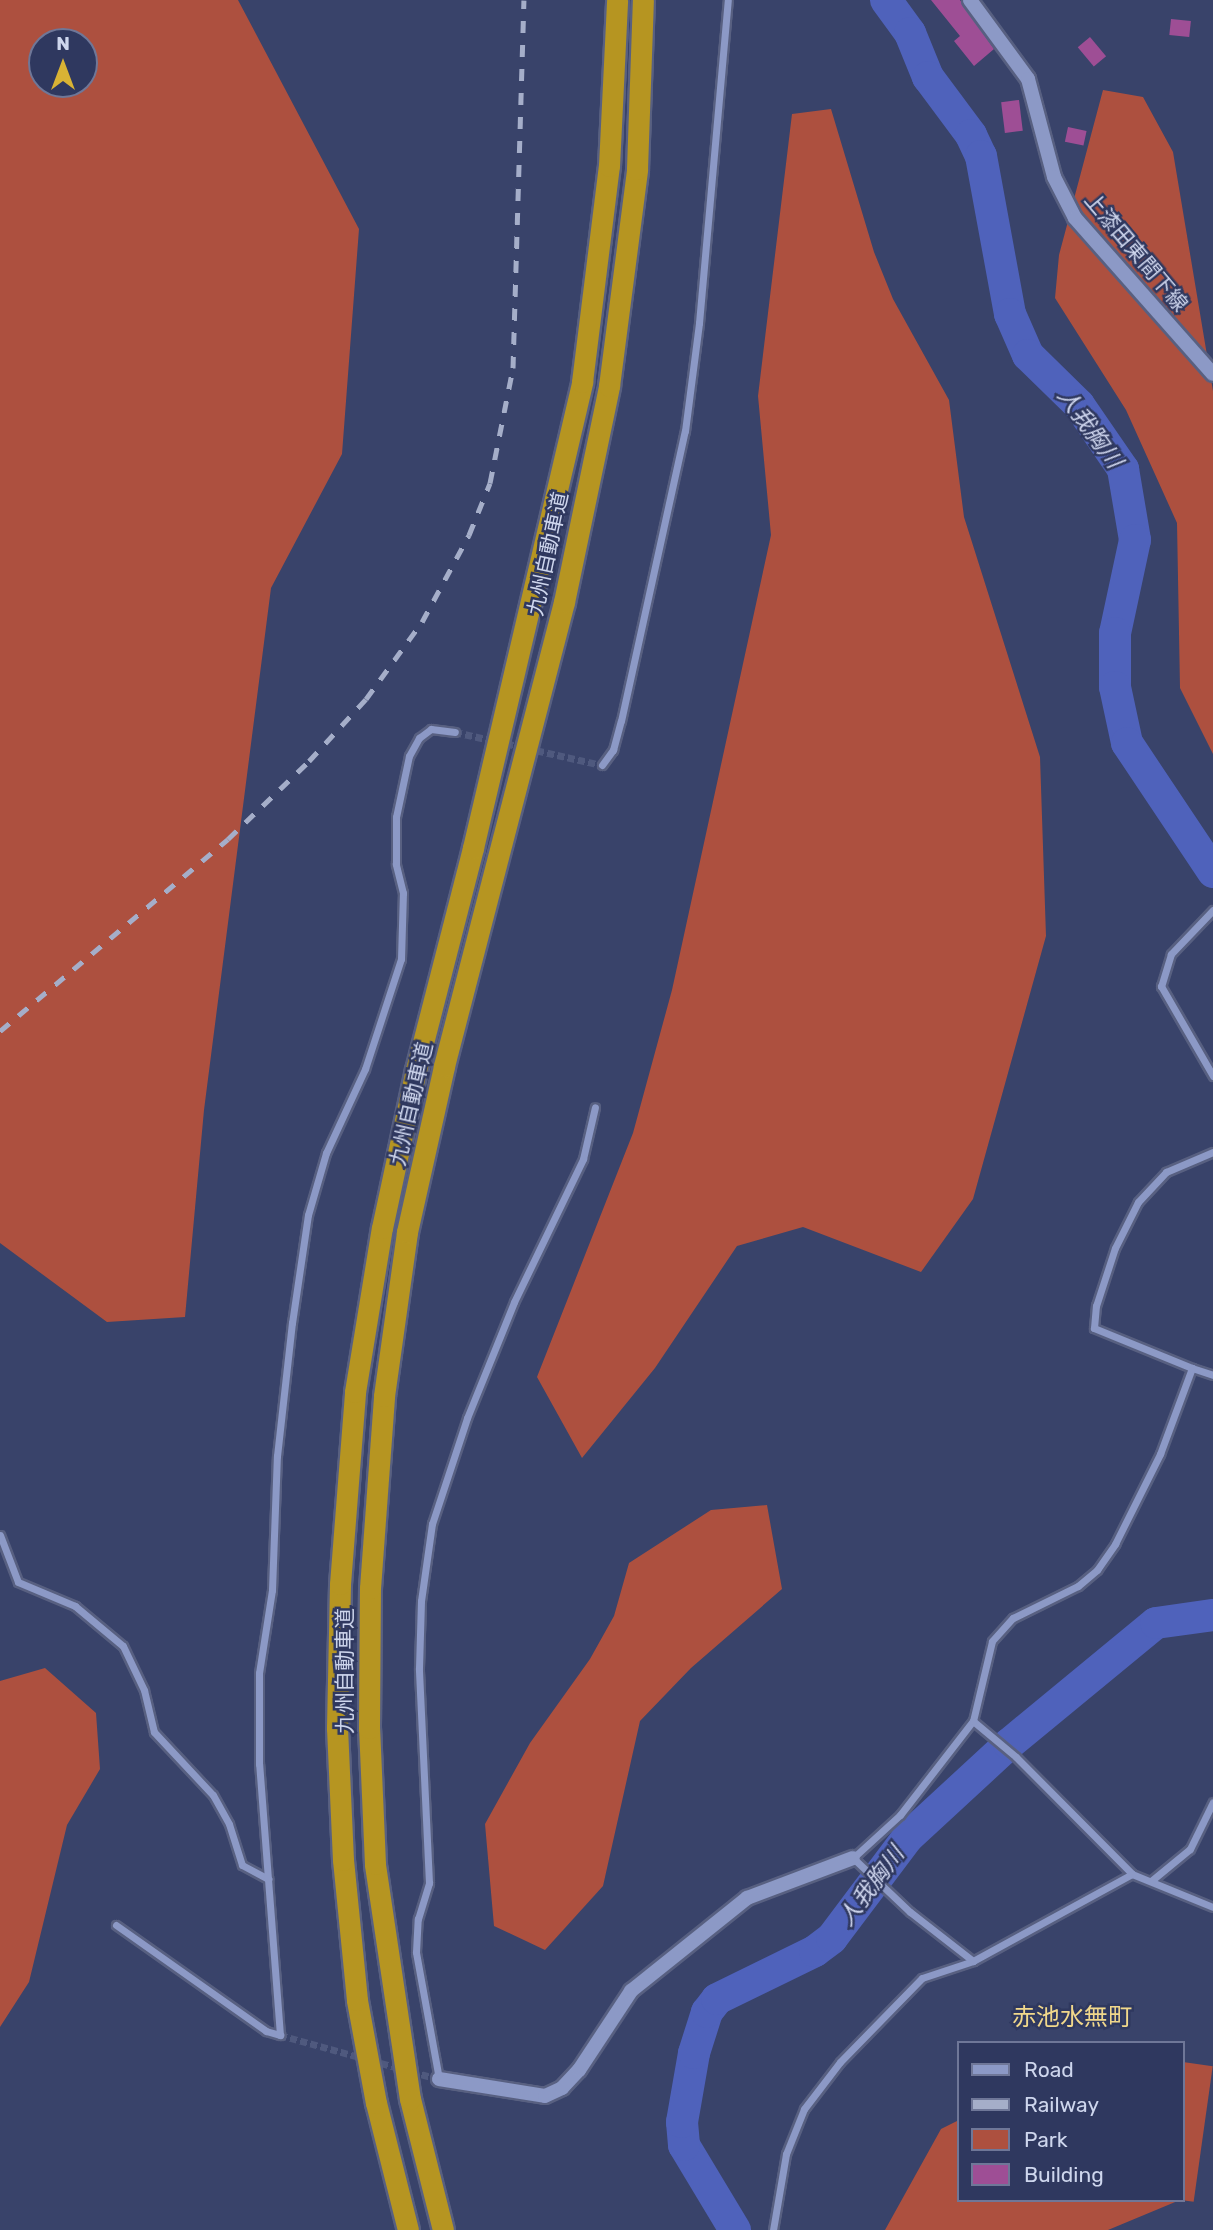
<!DOCTYPE html>
<meta charset="utf-8">
<style>
body{margin:0}
#map{position:relative;width:1213px;height:2230px;overflow:hidden;background:#39436a;font-family:Rubik,"Noto Sans JP",sans-serif}
div>[style]{position:absolute}
.green>*{inset:0;background:#ad503f;transform-origin:0 0}
.river>*{height:32px;margin:-16px;padding:0 16px;transform-origin:16px;border-radius:16px;background:#4f62bb}
.building>*{inset:0;background:#9e4e95;transform-origin:0 0}
.street-tunnel>*{height:7px;margin-top:-3.5px;transform-origin:0;background:repeating-linear-gradient(90deg,#4f597e 0 7px,transparent 0 10.5px)}
.roads{filter:drop-shadow(2px 0 #586081) drop-shadow(-2px 0 #586081) drop-shadow(0 2px #586081) drop-shadow(0 -2px #586081)}
.street>*{height:7px;margin:-3.5px;padding:0 3.5px;transform-origin:3.5px;border-radius:3.5px;background:#8c99c6}
.secondary>*{height:14px;margin:-7px;padding:0 7px;transform-origin:7px;border-radius:7px;background:#8c99c6}
.highway>*{height:21px;margin:-10.5px;padding:0 10.5px;transform-origin:10.5px;border-radius:10.5px;background:#b69521}
.rail>*{height:5px;margin-top:-2.5px;transform-origin:0;background:repeating-linear-gradient(90deg,#a5aec9 0 12px,transparent 0 24px)}
span{translate:-50% -50%;white-space:nowrap;text-align:center;line-height:1.15;-webkit-text-stroke:5px #2f385f;paint-order:stroke}
.street-label{font-size:21px;color:#ced6ed}
.water-label{font-size:23px;color:#ced5ed;font-style:italic}
.quarter-label{font-size:24px;color:#f1d88b}
.legend{position:absolute;left:957px;top:2041px;width:228px;height:161px;box-sizing:border-box;background:#2f385f;border:2px solid #6f7798;margin:0;padding:9px 12px;list-style:none;font-size:21px;color:#ced6ed}
.legend li{display:flex;align-items:center;gap:14px;height:35px}
.legend b{width:35px;border:2px solid #6f7798}
.north{position:absolute;left:28px;top:28px;width:70px;height:70px;box-sizing:border-box;background:#2f385f;border:2px solid #6f7798;border-radius:50%;rotate:0deg;font-size:19px;font-weight:700;line-height:28px;text-align:center;color:#ced6ed}
.north::after{content:'';display:block;margin:auto;width:24px;height:32px;background:#d9b334;clip-path:polygon(50% 0,100% 100%,50% 72%,0 100%)}
</style>
<div id="map">
<div class="green">
<div style="clip-path:polygon(evenodd,0 0,238px 0,359px 229px,342px 454px,271px 588px,204px 1110px,185px 1317px,107px 1322px,0 1243px,0 0,42px 42px,84px 42px,84px 84px,42px 84px,42px 42px)"></div>
<div style="clip-path:polygon(1103px 90px,1143px 97px,1173px 152px,1213px 391px,1213px 754px,1180px 688px,1177px 523px,1126px 410px,1055px 298px,1059px 255px)"></div>
<div style="clip-path:polygon(831px 109px,874px 252px,893px 299px,949px 400px,964px 517px,1040px 757px,1046px 936px,973px 1199px,921px 1272px,803px 1227px,737px 1246px,655px 1368px,582px 1458px,537px 1377px,633px 1133px,672px 990px,771px 535px,758px 396px,792px 114px)"></div>
<div style="clip-path:polygon(767px 1505px,782px 1589px,691px 1668px,640px 1721px,603px 1886px,545px 1950px,494px 1926px,485px 1824px,530px 1743px,590px 1659px,614px 1616px,629px 1563px,711px 1510px)"></div>
<div style="clip-path:polygon(45px 1668px,96px 1713px,100px 1769px,67px 1825px,29px 1982px,0 2027px,0 1681px)"></div>
<div style="left:1183px;top:2062px;width:30px;height:137px;rotate:8deg"></div>
<div style="clip-path:polygon(959px 2120px,959px 2200px,1180px 2200px,1108px 2230px,885px 2230px,941px 2129px)"></div>
</div>
<div class="river">
<div style="left:886px;top:0;width:41px;rotate:54deg"></div>
<div style="left:910px;top:33px;width:48px;rotate:67.8deg"></div>
<div style="left:928px;top:77px;width:72px;rotate:53.4deg"></div>
<div style="left:971px;top:135px;width:23px;rotate:65deg"></div>
<div style="left:981px;top:156px;width:161px;rotate:79.6deg"></div>
<div style="left:1010px;top:314px;width:45px;rotate:66.3deg"></div>
<div style="left:1028px;top:355px;width:71px;rotate:44.4deg"></div>
<div style="left:1079px;top:405px;width:78px;rotate:55.5deg"></div>
<div style="left:1123px;top:469px;width:72px;rotate:80.4deg"></div>
<div style="left:1135px;top:540px;width:95px;rotate:102.1deg"></div>
<div style="left:1115px;top:633px;width:54px;rotate:90deg"></div>
<div style="left:1115px;top:687px;width:57px;rotate:77.9deg"></div>
<div style="left:1127px;top:743px;width:155px;rotate:56.3deg"></div>
<div style="left:735px;top:2230px;width:99px;rotate:-121deg"></div>
<div style="left:684px;top:2145px;width:23px;rotate:-95deg"></div>
<div style="left:682px;top:2122px;width:70px;rotate:-80.1deg"></div>
<div style="left:694px;top:2053px;width:43px;rotate:-72.4deg"></div>
<div style="left:707px;top:2012px;width:16px;rotate:-52deg"></div>
<div style="left:717px;top:1999px;width:109px;rotate:-26.1deg"></div>
<div style="left:815px;top:1951px;width:21px;rotate:-37deg"></div>
<div style="left:832px;top:1938px;width:125px;rotate:-53.1deg"></div>
<div style="left:907px;top:1838px;width:139px;rotate:-42.7deg"></div>
<div style="left:1009px;top:1744px;width:190px;rotate:-39.5deg"></div>
<div style="left:1156px;top:1623px;width:58px;rotate:-8deg"></div>
</div>
<div class="building">
<div style="clip-path:polygon(931px 0,960px 0,994px 49px,974px 66px,954px 41px,960px 36px)"></div>
<div style="left:1171px;top:19px;width:20px;height:16px;rotate:6deg"></div>
<div style="left:1090px;top:37px;width:25px;height:16px;rotate:50deg"></div>
<div style="left:1019px;top:100px;width:31px;height:18px;rotate:83deg"></div>
<div style="left:1068px;top:127px;width:19px;height:15px;rotate:12deg"></div>
</div>
<div class="street-tunnel">
<div style="left:455px;top:732px;width:151px;rotate:12.7deg"></div>
<div style="left:280px;top:2035px;width:165px;rotate:15.5deg"></div>
</div>
<div class="roads">
<div class="street">
<div style="left:602px;top:765px;width:19px;rotate:-54deg"></div>
<div style="left:613px;top:750px;width:30px;rotate:-75deg"></div>
<div style="left:621px;top:721px;width:297px;rotate:-77.6deg"></div>
<div style="left:685px;top:431px;width:109px;rotate:-82.6deg"></div>
<div style="left:699px;top:323px;width:324px;rotate:-84.9deg"></div>
<div style="left:1213px;top:910px;width:61px;rotate:133.7deg"></div>
<div style="left:1171px;top:954px;width:34px;rotate:107deg"></div>
<div style="left:1161px;top:986px;width:104px;rotate:60deg"></div>
<div style="left:1192px;top:1368px;width:106px;rotate:-157.8deg"></div>
<div style="left:1094px;top:1328px;width:22px;rotate:-85deg"></div>
<div style="left:1096px;top:1306px;width:61px;rotate:-71.9deg"></div>
<div style="left:1115px;top:1248px;width:51px;rotate:-63.4deg"></div>
<div style="left:1138px;top:1202px;width:41px;rotate:-47deg"></div>
<div style="left:1166px;top:1172px;width:51px;rotate:-23.1deg"></div>
<div style="left:0;top:1535px;width:50px;rotate:69deg"></div>
<div style="left:18px;top:1582px;width:62px;rotate:22.8deg"></div>
<div style="left:75px;top:1606px;width:62px;rotate:39.8deg"></div>
<div style="left:123px;top:1646px;width:49px;rotate:64.5deg"></div>
<div style="left:144px;top:1690px;width:43px;rotate:76.6deg"></div>
<div style="left:154px;top:1732px;width:86px;rotate:46.9deg"></div>
<div style="left:213px;top:1795px;width:33px;rotate:61deg"></div>
<div style="left:229px;top:1824px;width:43px;rotate:72.4deg"></div>
<div style="left:242px;top:1865px;width:30px;rotate:28deg"></div>
<div style="left:973px;top:1721px;width:56px;rotate:39.9deg"></div>
<div style="left:1016px;top:1757px;width:165px;rotate:45.2deg"></div>
<div style="left:1132px;top:1874px;width:87px;rotate:22.2deg"></div>
<div style="left:1132px;top:1874px;width:181px;rotate:151.3deg"></div>
<div style="left:973px;top:1961px;width:80px;rotate:-142.1deg"></div>
<div style="left:910px;top:1912px;width:79px;rotate:-136.5deg"></div>
<div style="left:853px;top:1858px;width:64px;rotate:-42.5deg"></div>
<div style="left:900px;top:1815px;width:119px;rotate:-52.2deg"></div>
<div style="left:973px;top:1721px;width:82px;rotate:-76.6deg"></div>
<div style="left:992px;top:1641px;width:31px;rotate:-48deg"></div>
<div style="left:1013px;top:1618px;width:72px;rotate:-26.2deg"></div>
<div style="left:1078px;top:1586px;width:25px;rotate:-40deg"></div>
<div style="left:1097px;top:1570px;width:32px;rotate:-55deg"></div>
<div style="left:1115px;top:1544px;width:101px;rotate:-63.4deg"></div>
<div style="left:1160px;top:1454px;width:92px;rotate:-69.6deg"></div>
<div style="left:1192px;top:1368px;width:22px;rotate:18deg"></div>
<div style="left:1151px;top:1881px;width:50px;rotate:-39.4deg"></div>
<div style="left:1190px;top:1849px;width:52px;rotate:-63.9deg"></div>
<div style="left:116px;top:1925px;width:184px;rotate:35.2deg"></div>
<div style="left:266px;top:2031px;width:15px;rotate:16deg"></div>
<div style="left:280px;top:2035px;width:272px;rotate:-94.4deg"></div>
<div style="left:259px;top:1764px;width:91px;rotate:-90deg"></div>
<div style="left:259px;top:1673px;width:84px;rotate:-81.1deg"></div>
<div style="left:272px;top:1590px;width:134px;rotate:-87.9deg"></div>
<div style="left:277px;top:1456px;width:134px;rotate:-83.6deg"></div>
<div style="left:292px;top:1323px;width:109px;rotate:-81.6deg"></div>
<div style="left:308px;top:1215px;width:65px;rotate:-73.8deg"></div>
<div style="left:326px;top:1153px;width:93px;rotate:-65.1deg"></div>
<div style="left:365px;top:1069px;width:116px;rotate:-71.9deg"></div>
<div style="left:401px;top:959px;width:66px;rotate:-88.3deg"></div>
<div style="left:403px;top:893px;width:30px;rotate:-104deg"></div>
<div style="left:396px;top:864px;width:47px;rotate:-90deg"></div>
<div style="left:396px;top:817px;width:62px;rotate:-78deg"></div>
<div style="left:409px;top:756px;width:21px;rotate:-61deg"></div>
<div style="left:419px;top:738px;width:15px;rotate:-37deg"></div>
<div style="left:431px;top:729px;width:24px;rotate:7deg"></div>
<div style="left:439px;top:2079px;width:129px;rotate:-100.3deg"></div>
<div style="left:416px;top:1952px;width:33px;rotate:-87deg"></div>
<div style="left:418px;top:1919px;width:38px;rotate:-73deg"></div>
<div style="left:429px;top:1883px;width:215px;rotate:-92.7deg"></div>
<div style="left:419px;top:1668px;width:67px;rotate:-88.3deg"></div>
<div style="left:421px;top:1601px;width:78px;rotate:-81.9deg"></div>
<div style="left:432px;top:1524px;width:112px;rotate:-71.7deg"></div>
<div style="left:467px;top:1418px;width:125px;rotate:-67.9deg"></div>
<div style="left:514px;top:1302px;width:159px;rotate:-64.2deg"></div>
<div style="left:583px;top:1159px;width:53px;rotate:-77deg"></div>
<div style="left:773px;top:2230px;width:77px;rotate:-80.3deg"></div>
<div style="left:786px;top:2154px;width:48px;rotate:-68.2deg"></div>
<div style="left:804px;top:2109px;width:59px;rotate:-52.5deg"></div>
<div style="left:840px;top:2062px;width:117px;rotate:-45.7deg"></div>
<div style="left:922px;top:1978px;width:54px;rotate:-18.4deg"></div>
</div>
<div class="secondary">
<div style="left:970px;top:0;width:98px;rotate:53.7deg"></div>
<div style="left:1028px;top:79px;width:101px;rotate:75.1deg"></div>
<div style="left:1054px;top:177px;width:46px;rotate:62.9deg"></div>
<div style="left:1075px;top:218px;width:208px;rotate:48.5deg"></div>
<div style="left:439px;top:2079px;width:107px;rotate:9.1deg"></div>
<div style="left:545px;top:2096px;width:19px;rotate:-25deg"></div>
<div style="left:562px;top:2088px;width:25px;rotate:-47deg"></div>
<div style="left:579px;top:2070px;width:95px;rotate:-56.6deg"></div>
<div style="left:631px;top:1991px;width:149px;rotate:-38.7deg"></div>
<div style="left:747px;top:1898px;width:113px;rotate:-20.7deg"></div>
</div>
<div class="highway">
<div style="left:408px;top:2230px;width:131px;rotate:-104.1deg"></div>
<div style="left:376px;top:2103px;width:105px;rotate:-100.5deg"></div>
<div style="left:357px;top:2000px;width:141px;rotate:-95.7deg"></div>
<div style="left:343px;top:1860px;width:132px;rotate:-92.6deg"></div>
<div style="left:337px;top:1728px;width:144px;rotate:-88.8deg"></div>
<div style="left:340px;top:1584px;width:193px;rotate:-85.5deg"></div>
<div style="left:355px;top:1392px;width:166px;rotate:-80.7deg"></div>
<div style="left:382px;top:1228px;width:162px;rotate:-77.9deg"></div>
<div style="left:416px;top:1070px;width:229px;rotate:-75.6deg"></div>
<div style="left:473px;top:848px;width:479px;rotate:-76.8deg"></div>
<div style="left:582px;top:382px;width:218px;rotate:-82.9deg"></div>
<div style="left:609px;top:166px;width:166px;rotate:-87.2deg"></div>
<div style="left:443px;top:2230px;width:135px;rotate:-104.1deg"></div>
<div style="left:410px;top:2099px;width:238px;rotate:-98.5deg"></div>
<div style="left:375px;top:1864px;width:136px;rotate:-92.5deg"></div>
<div style="left:369px;top:1728px;width:140px;rotate:-89.6deg"></div>
<div style="left:370px;top:1588px;width:193px;rotate:-85.8deg"></div>
<div style="left:384px;top:1396px;width:166px;rotate:-82deg"></div>
<div style="left:407px;top:1232px;width:170px;rotate:-77.4deg"></div>
<div style="left:444px;top:1066px;width:479px;rotate:-75.5deg"></div>
<div style="left:564px;top:602px;width:221px;rotate:-78.2deg"></div>
<div style="left:609px;top:386px;width:219px;rotate:-82.6deg"></div>
<div style="left:637px;top:169px;width:169px;rotate:-88deg"></div>
</div>
</div>
<div class="rail">
<div style="left:0;top:1031px;width:298px;rotate:-40.1deg"></div>
<div style="left:228px;top:839px;width:112px;rotate:-43.9deg"></div>
<div style="left:309px;top:761px;width:84px;rotate:-47.4deg"></div>
<div style="left:366px;top:699px;width:95px;rotate:-54deg"></div>
<div style="left:422px;top:622px;width:99px;rotate:-61.6deg"></div>
<div style="left:469px;top:535px;width:56px;rotate:-68deg"></div>
<div style="left:490px;top:483px;width:117px;rotate:-78.7deg"></div>
<div style="left:513px;top:368px;width:368px;rotate:-88.3deg"></div>
</div>
<div class="street-label">
<span style="left:1136px;top:252px;rotate:50deg">上漆田東間下線</span>
<span style="left:548px;top:554px;rotate:-78deg">九州自動車道</span>
<span style="left:411px;top:1104px;rotate:-77deg">九州自動車道</span>
<span style="left:345px;top:1671px;rotate:-90deg">九州自動車道</span>
</div>
<div class="water-label">
<span style="left:1090px;top:428px;rotate:54deg">人我胸川</span>
<span style="left:871px;top:1886px;rotate:-53deg">人我胸川</span>
</div>
<div class="quarter-label">
<span style="left:1072px;top:2018px">赤池水無町</span>
</div>
<ul class="legend">
<li><b style="height:9px;background:#8c99c6"></b>Road</li>
<li><b style="height:9px;background:#a5aec9"></b>Railway</li>
<li><b style="height:19px;background:#ad503f"></b>Park</li>
<li><b style="height:19px;background:#9e4e95"></b>Building</li>
</ul>
<div class="north">N</div>
</div>
